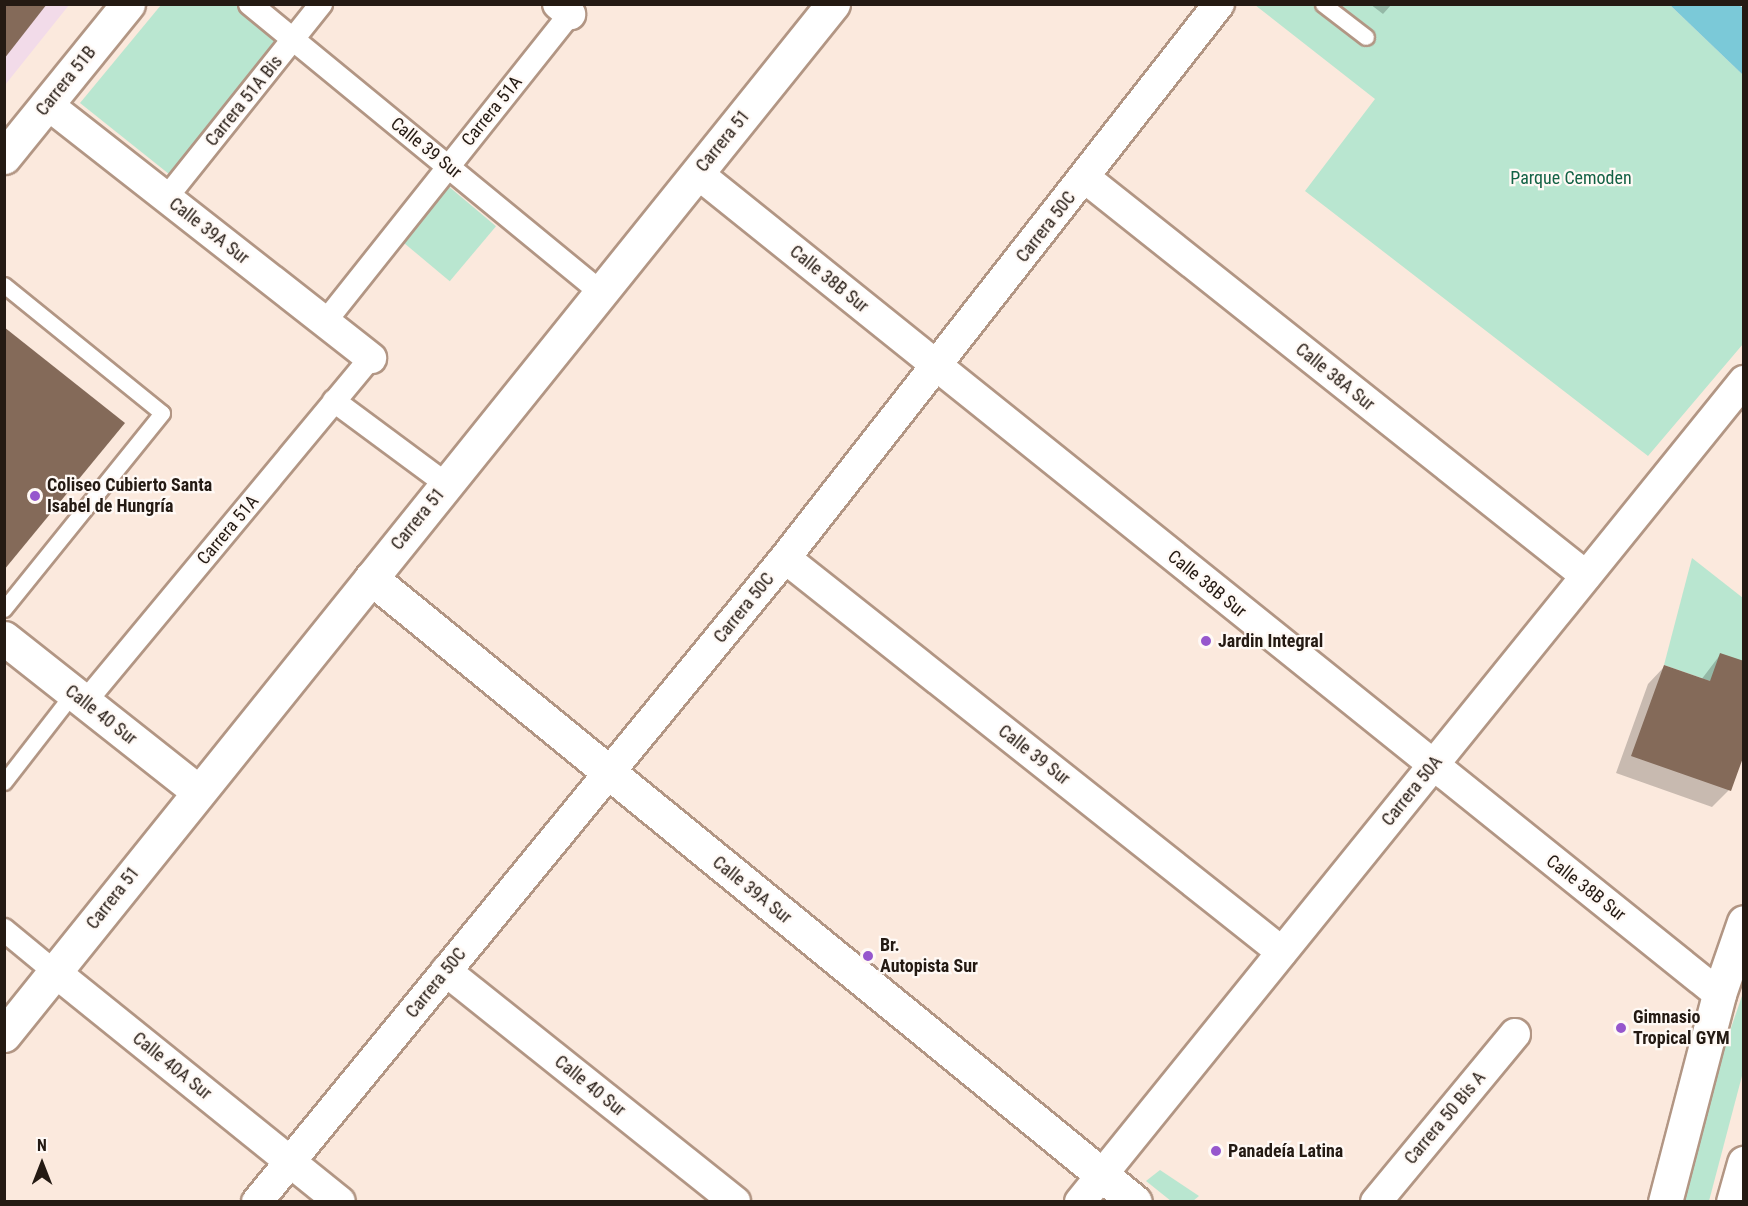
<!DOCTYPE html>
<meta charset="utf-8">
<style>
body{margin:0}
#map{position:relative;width:1748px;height:1206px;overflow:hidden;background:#fbe9dd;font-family:"Roboto Condensed",sans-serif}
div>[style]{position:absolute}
.education>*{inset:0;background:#f2dbe9}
.green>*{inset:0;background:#b9e6d0;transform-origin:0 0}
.water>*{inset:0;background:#7bc9d8}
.shadow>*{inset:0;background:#0003}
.building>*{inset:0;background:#846a59}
.roads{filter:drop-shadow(2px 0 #b29684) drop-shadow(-2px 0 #b29684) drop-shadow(0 2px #b29684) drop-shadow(0 -2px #b29684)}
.service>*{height:15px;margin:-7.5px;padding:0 7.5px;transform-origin:7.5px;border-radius:7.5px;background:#fff}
.pedestrian>*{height:22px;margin:-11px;padding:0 11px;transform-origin:11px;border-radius:11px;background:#fff}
.minor>*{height:30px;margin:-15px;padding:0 15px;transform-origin:15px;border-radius:15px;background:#fff}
.tertiary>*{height:33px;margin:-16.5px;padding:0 16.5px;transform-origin:16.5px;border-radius:16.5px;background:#fff}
.secondary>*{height:33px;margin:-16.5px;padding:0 16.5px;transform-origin:16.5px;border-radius:16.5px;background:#fff}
.dots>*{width:16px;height:16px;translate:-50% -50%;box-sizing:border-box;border:3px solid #fff9f5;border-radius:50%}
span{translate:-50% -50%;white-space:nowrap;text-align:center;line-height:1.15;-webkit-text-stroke:4.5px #fff9f5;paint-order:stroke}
.street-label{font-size:18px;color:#241a13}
.park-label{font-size:18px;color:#136245}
.poi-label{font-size:18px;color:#241a13;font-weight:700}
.left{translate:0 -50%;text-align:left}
.frame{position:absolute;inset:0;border:6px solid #241a13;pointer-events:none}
.north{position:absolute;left:12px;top:1134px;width:60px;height:60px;-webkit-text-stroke:4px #fff9f5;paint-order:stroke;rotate:0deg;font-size:16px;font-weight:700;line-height:24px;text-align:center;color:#241a13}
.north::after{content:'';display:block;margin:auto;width:21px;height:27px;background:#241a13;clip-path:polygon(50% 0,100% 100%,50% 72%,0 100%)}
</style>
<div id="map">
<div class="education">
<div style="clip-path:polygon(5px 5px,69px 5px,5px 85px)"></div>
</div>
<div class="green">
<div style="clip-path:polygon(161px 5px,250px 5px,293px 39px,179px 182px,80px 103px)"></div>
<div style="clip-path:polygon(1255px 5px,1670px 5px,1743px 75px,1743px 344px,1648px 456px,1305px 191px,1375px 99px)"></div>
<div style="left:447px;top:185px;width:64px;height:72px;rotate:40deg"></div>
<div style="clip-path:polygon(1692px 558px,1743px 598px,1743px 661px,1710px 681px,1664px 665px)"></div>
<div style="clip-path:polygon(1743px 993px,1743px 1072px,1709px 1201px,1684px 1201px,1722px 1054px)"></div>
<div style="clip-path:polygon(1160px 1170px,1199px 1196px,1193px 1201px,1171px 1201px,1146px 1181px)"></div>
</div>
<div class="water">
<div style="clip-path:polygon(1670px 5px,1739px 5px,1743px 8px,1743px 75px)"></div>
</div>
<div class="shadow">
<div style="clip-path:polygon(1370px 4px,1392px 4px,1383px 14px)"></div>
<div style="clip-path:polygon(1720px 655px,1744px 751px,1729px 790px,1712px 807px,1616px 773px,1648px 684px,1664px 667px,1701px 680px)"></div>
</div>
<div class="building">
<div style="clip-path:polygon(4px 4px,47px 4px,4px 59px)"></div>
<div style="clip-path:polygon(4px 327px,125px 423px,4px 570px)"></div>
<div style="clip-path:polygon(1720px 653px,1744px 661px,1744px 755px,1731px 791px,1631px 756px,1664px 665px,1710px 681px)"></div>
</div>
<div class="roads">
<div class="service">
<div style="left:1323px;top:4px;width:54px;rotate:37.5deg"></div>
<div style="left:4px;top:285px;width:203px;rotate:39deg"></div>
<div style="left:162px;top:413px;width:252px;rotate:128.9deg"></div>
<div style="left:4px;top:782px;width:113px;rotate:-52.2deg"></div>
</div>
<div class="pedestrian">
<div style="left:250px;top:4px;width:454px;rotate:39.4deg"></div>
<div style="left:167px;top:197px;width:247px;rotate:-51.4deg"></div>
<div style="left:325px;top:322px;width:394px;rotate:-51.5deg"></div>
<div style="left:334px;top:401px;width:139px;rotate:36.5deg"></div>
<div style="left:85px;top:702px;width:447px;rotate:-50.3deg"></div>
<div style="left:4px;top:930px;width:66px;rotate:39.5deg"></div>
</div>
<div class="minor">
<div style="left:558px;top:4px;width:16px;rotate:40deg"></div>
<div style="left:47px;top:104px;width:412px;rotate:38.1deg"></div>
<div style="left:697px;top:173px;width:1311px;rotate:38.78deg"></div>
<div style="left:1084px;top:177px;width:641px;rotate:38.48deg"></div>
<div style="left:785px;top:558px;width:634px;rotate:38.41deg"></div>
<div style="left:446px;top:971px;width:370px;rotate:38.6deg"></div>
<div style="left:55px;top:972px;width:366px;rotate:38.9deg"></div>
<div style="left:257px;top:1202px;width:833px;rotate:-50.65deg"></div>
<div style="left:785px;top:558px;width:704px;rotate:-51.93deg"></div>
<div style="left:1080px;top:1202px;width:1056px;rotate:-51.04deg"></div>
<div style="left:1376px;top:1202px;width:218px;rotate:-50.4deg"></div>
</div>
<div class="tertiary">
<div style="left:4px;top:157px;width:197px;rotate:-51deg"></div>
<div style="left:371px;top:578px;width:986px;rotate:39.24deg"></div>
<div style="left:4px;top:638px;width:247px;rotate:38.3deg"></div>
<div style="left:4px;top:1035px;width:1323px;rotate:-51.2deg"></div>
</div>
<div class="secondary">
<div style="left:1665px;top:1202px;width:215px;rotate:-75.4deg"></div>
<div style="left:1719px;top:994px;width:76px;rotate:-70.9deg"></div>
<div style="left:1733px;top:1202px;width:41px;rotate:-74.2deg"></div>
</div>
</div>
<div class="dots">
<div style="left:35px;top:496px;background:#9657cd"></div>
<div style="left:1206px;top:641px;background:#9657cd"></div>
<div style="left:868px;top:956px;background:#9657cd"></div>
<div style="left:1621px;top:1028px;background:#9657cd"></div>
<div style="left:1216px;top:1151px;background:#9657cd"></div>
</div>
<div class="street-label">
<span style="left:66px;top:81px;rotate:-51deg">Carrera 51B</span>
<span style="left:244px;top:101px;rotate:-51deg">Carrera 51A Bis</span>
<span style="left:492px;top:111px;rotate:-51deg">Carrera 51A</span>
<span style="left:723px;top:141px;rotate:-51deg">Carrera 51</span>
<span style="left:426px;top:148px;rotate:39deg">Calle 39 Sur</span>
<span style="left:1046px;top:227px;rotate:-52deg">Carrera 50C</span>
<span style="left:209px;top:231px;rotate:38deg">Calle 39A Sur</span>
<span style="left:829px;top:279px;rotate:39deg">Calle 38B Sur</span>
<span style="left:1335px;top:377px;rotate:39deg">Calle 38A Sur</span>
<span style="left:418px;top:519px;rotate:-51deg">Carrera 51</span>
<span style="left:228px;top:530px;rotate:-50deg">Carrera 51A</span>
<span style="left:1207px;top:584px;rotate:39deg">Calle 38B Sur</span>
<span style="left:744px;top:608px;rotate:-51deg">Carrera 50C</span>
<span style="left:101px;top:715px;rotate:38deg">Calle 40 Sur</span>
<span style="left:1034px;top:755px;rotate:38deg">Calle 39 Sur</span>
<span style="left:1412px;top:791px;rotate:-51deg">Carrera 50A</span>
<span style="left:1586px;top:888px;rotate:38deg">Calle 38B Sur</span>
<span style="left:752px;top:890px;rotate:39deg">Calle 39A Sur</span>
<span style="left:113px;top:898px;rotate:-52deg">Carrera 51</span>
<span style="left:436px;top:983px;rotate:-51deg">Carrera 50C</span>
<span style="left:172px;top:1066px;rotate:39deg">Calle 40A Sur</span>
<span style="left:590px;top:1086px;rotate:39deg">Calle 40 Sur</span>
<span style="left:1445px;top:1118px;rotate:-50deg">Carrera 50 Bis A</span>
</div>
<div class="park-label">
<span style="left:1571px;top:178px">Parque Cemoden</span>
</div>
<div class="poi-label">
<span class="left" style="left:47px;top:496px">Coliseo Cubierto Santa<br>Isabel de Hungría</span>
<span class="left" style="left:1218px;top:641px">Jardin Integral</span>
<span class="left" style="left:880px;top:956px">Br.<br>Autopista Sur</span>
<span class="left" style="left:1633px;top:1028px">Gimnasio<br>Tropical GYM</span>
<span class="left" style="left:1228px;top:1151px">Panadeía Latina</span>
</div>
<div class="frame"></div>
<div class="north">N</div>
</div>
